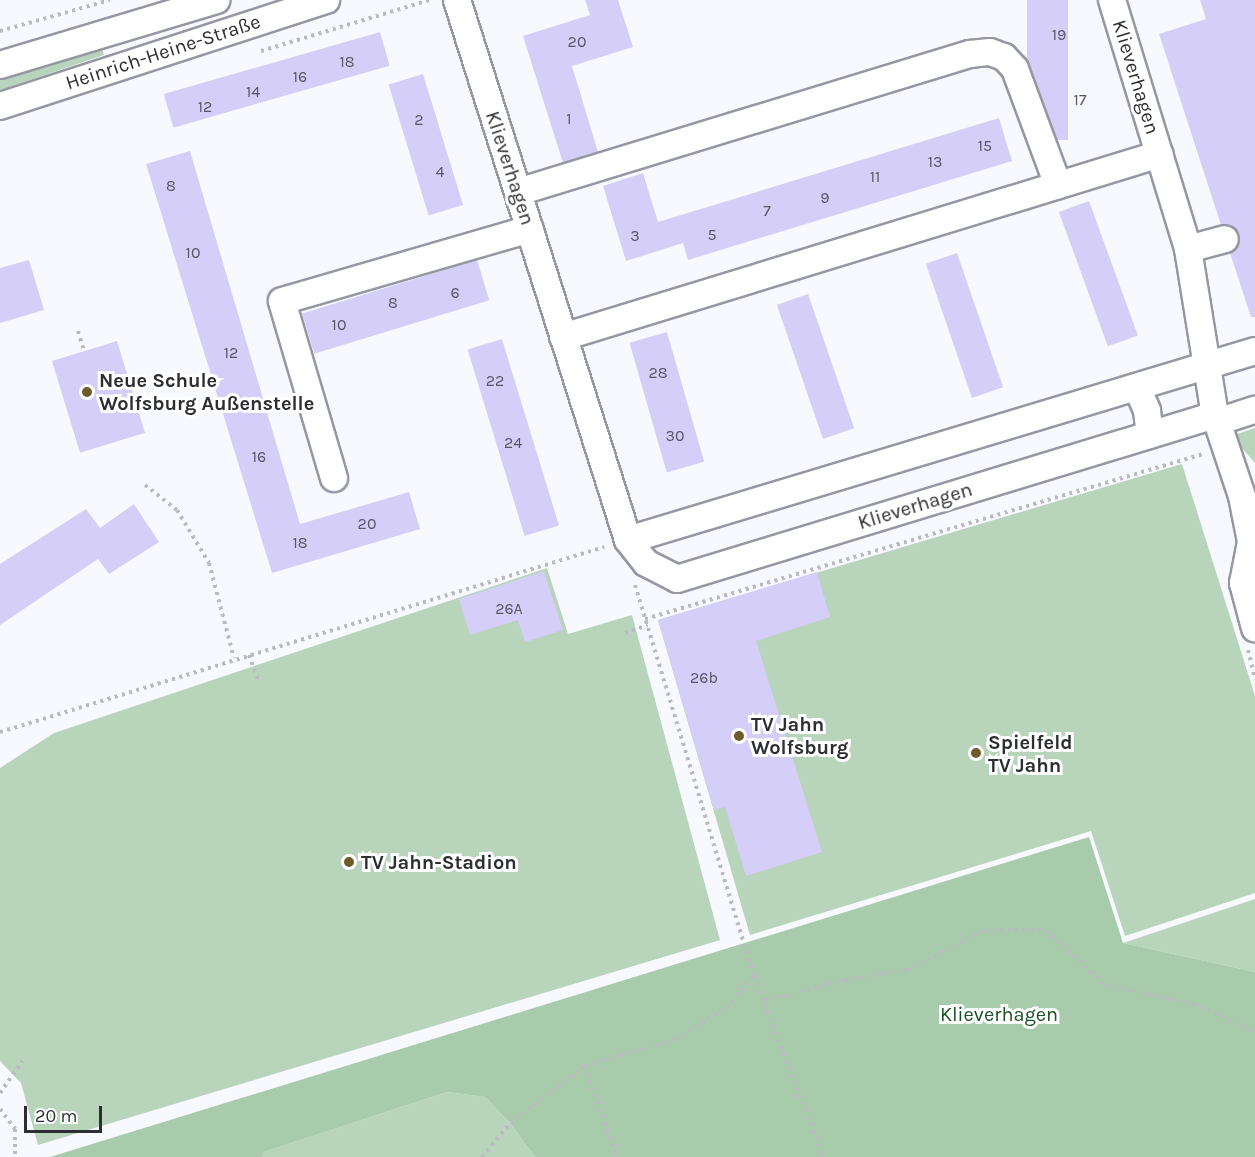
<!DOCTYPE html>
<meta charset="utf-8">
<style>
body{margin:0}
#map{position:relative;width:1255px;height:1157px;overflow:hidden;background:#f8f9fe;font-family:Karla,sans-serif}
div>[style]{position:absolute}
.green>*{inset:0;background:#b8d4bb}
.forest>*{inset:0;background:#a7cbab}
.building>*{inset:0;background:#d5cef9;transform-origin:0 0}
.path>*{height:4px;margin-top:-2px;transform-origin:0;background:repeating-linear-gradient(90deg,#babbc0 0 3px,transparent 0 7.5px)}
.roads{filter:drop-shadow(2px 0 #9598a3) drop-shadow(-2px 0 #9598a3) drop-shadow(0 2px #9598a3) drop-shadow(0 -2px #9598a3)}
.minor>*{height:26px;margin:-13px;padding:0 13px;transform-origin:13px;border-radius:13px;background:#fff}
.dots>*{width:16px;height:16px;translate:-50% -50%;box-sizing:border-box;border:3px solid #fff;border-radius:50%}
span{translate:-50% -50%;white-space:nowrap;text-align:center;line-height:1.15;-webkit-text-stroke:6px #fff;paint-order:stroke}
.number-label{font-size:16px;color:#575664}
.number-label span{-webkit-text-stroke-width:0}
.street-label{font-size:20px;color:#2d2e33}
.poi-label{font-size:20px;color:#2d2e33;font-weight:700}
.left{translate:0 -50%;text-align:left}
.park-label{font-size:20px;color:#1c5127}
.scale{position:absolute;left:24px;top:1106px;width:78px;height:27px;box-sizing:border-box;border:3px solid #2d2e33;border-top:0;padding-left:8px;font-size:18px;line-height:21px;white-space:nowrap;color:#2d2e33;-webkit-text-stroke:4px #fff;paint-order:stroke}
</style>
<div id="map">
<div class="green">
<div style="clip-path:polygon(102px 48px,104px 55px,0 90px,0 80px)"></div>
<div style="clip-path:polygon(1255px 428px,1255px 463px,1234px 439px,1237px 434px)"></div>
<div style="clip-path:polygon(1182px 464px,1255px 696px,1255px 893px,1125px 936px,1091px 831px,750px 935px,658px 620px)"></div>
<div style="clip-path:polygon(547px 568px,568px 634px,632px 615px,720px 940px,38px 1145px,21px 1083px,0 1061px,0 768px,54px 733px)"></div>
<div style="clip-path:polygon(1255px 899px,1255px 972px,1123px 943px)"></div>
<div style="clip-path:polygon(447px 1092px,485px 1097px,510px 1123px,535px 1157px,262px 1157px,264px 1152px)"></div>
</div>
<div class="forest">
<div style="clip-path:polygon(1089px 837px,1123px 943px,1255px 972px,1255px 1157px,535px 1157px,510px 1123px,485px 1097px,447px 1092px,264px 1152px,262px 1157px,50px 1157px)"></div>
</div>
<div class="building">
<div style="clip-path:polygon(585px 0,618px 0,633px 47px,572px 66px,598px 152px,563px 163px,523px 36px,590px 15px)"></div>
<div style="left:1027px;top:0;width:41px;height:140px"></div>
<div style="clip-path:polygon(1200px 0,1255px 0,1255px 317px,1251px 317px,1230px 253px,1239px 243px,1239px 235px,1229px 225px,1221px 225px,1159px 34px,1206px 19px)"></div>
<div style="left:380px;top:32px;width:35px;height:225px;rotate:74deg"></div>
<div style="left:423px;top:74px;width:137px;height:36px;rotate:73deg"></div>
<div style="clip-path:polygon(999px 118px,1012px 161px,688px 260px,683px 243px,626px 261px,603px 186px,643px 173px,658px 222px)"></div>
<div style="clip-path:polygon(190px 151px,300px 524px,409px 492px,420px 529px,272px 573px,146px 164px)"></div>
<div style="left:1089px;top:201px;width:143px;height:32px;rotate:70deg"></div>
<div style="left:957px;top:253px;width:142px;height:33px;rotate:71deg"></div>
<div style="clip-path:polygon(29px 260px,44px 310px,0 323px,0 268px)"></div>
<div style="left:477px;top:260px;width:42px;height:183px;rotate:73deg"></div>
<div style="left:808px;top:294px;width:142px;height:33px;rotate:71deg"></div>
<div style="left:667px;top:332px;width:135px;height:39px;rotate:74deg"></div>
<div style="left:502px;top:339px;width:195px;height:36px;rotate:73deg"></div>
<div style="left:117px;top:341px;width:96px;height:68px;rotate:73deg"></div>
<div style="clip-path:polygon(134px 504px,159px 542px,109px 574px,98px 559px,0 625px,0 564px,86px 509px,100px 528px)"></div>
<div style="clip-path:polygon(544px 571px,563px 630px,525px 642px,518px 620px,470px 635px,459px 599px)"></div>
<div style="clip-path:polygon(817px 572px,830px 617px,756px 641px,822px 852px,746px 876px,725px 807px,714px 810px,658px 620px)"></div>
</div>
<div class="path">
<div style="left:0;top:31px;width:114px;rotate:-15.7deg"></div>
<div style="left:261px;top:51px;width:177px;rotate:-16.8deg"></div>
<div style="left:78px;top:331px;width:21px;rotate:73deg"></div>
<div style="left:145px;top:485px;width:41px;rotate:38deg"></div>
<div style="left:177px;top:510px;width:62px;rotate:58.9deg"></div>
<div style="left:209px;top:563px;width:98px;rotate:75.3deg"></div>
<div style="left:635px;top:585px;width:409px;rotate:73.1deg"></div>
<div style="left:754px;top:976px;width:194px;rotate:69.1deg"></div>
<div style="left:645px;top:619px;width:582px;rotate:-16.47deg"></div>
<div style="left:625px;top:633px;width:24px;rotate:-19deg"></div>
<div style="left:1248px;top:650px;width:30px;rotate:76deg"></div>
<div style="left:249px;top:655px;width:30px;rotate:70deg"></div>
<div style="left:0;top:732px;width:632px;rotate:-17.03deg"></div>
<div style="left:764px;top:1001px;width:84px;rotate:-14.5deg"></div>
<div style="left:845px;top:980px;width:63px;rotate:-9.2deg"></div>
<div style="left:907px;top:970px;width:88px;rotate:-27.1deg"></div>
<div style="left:985px;top:930px;width:61px"></div>
<div style="left:1046px;top:930px;width:80px;rotate:43.5deg"></div>
<div style="left:1104px;top:985px;width:92px;rotate:11.9deg"></div>
<div style="left:1194px;top:1004px;width:67px;rotate:24.7deg"></div>
<div style="left:584px;top:1066px;width:97px;rotate:70.1deg"></div>
<div style="left:0;top:1093px;width:39px;rotate:-55deg"></div>
<div style="left:0;top:1109px;width:25px;rotate:53deg"></div>
<div style="left:15px;top:1129px;width:28px;rotate:90deg"></div>
<div style="left:482px;top:1157px;width:44px;rotate:-50.5deg"></div>
<div style="left:510px;top:1123px;width:93px;rotate:-37.6deg"></div>
<div style="left:584px;top:1066px;width:96px;rotate:-16.4deg"></div>
<div style="left:676px;top:1039px;width:59px;rotate:-32.6deg"></div>
<div style="left:726px;top:1007px;width:42px;rotate:-47.9deg"></div>
</div>
<div class="roads">
<div class="minor">
<div style="left:457px;top:0;width:566px;rotate:72.43deg"></div>
<div style="left:628px;top:540px;width:29px;rotate:52deg"></div>
<div style="left:646px;top:563px;width:35px;rotate:27deg"></div>
<div style="left:677px;top:579px;width:562px;rotate:-16.95deg"></div>
<div style="left:1112px;top:0;width:260px;rotate:73deg"></div>
<div style="left:1188px;top:249px;width:168px;rotate:80.8deg"></div>
<div style="left:1215px;top:415px;width:85px;rotate:71.6deg"></div>
<div style="left:1242px;top:496px;width:47px;rotate:78.9deg"></div>
<div style="left:1251px;top:542px;width:42px;rotate:101deg"></div>
<div style="left:1243px;top:583px;width:47px;rotate:75.1deg"></div>
<div style="left:0;top:65px;width:226px;rotate:-16.7deg"></div>
<div style="left:0;top:106px;width:343px;rotate:-18deg"></div>
<div style="left:518px;top:192px;width:473px;rotate:-17deg"></div>
<div style="left:970px;top:54px;width:20px;rotate:-6deg"></div>
<div style="left:990px;top:52px;width:15px;rotate:20deg"></div>
<div style="left:1004px;top:57px;width:16px;rotate:47deg"></div>
<div style="left:1015px;top:69px;width:124px;rotate:69.7deg"></div>
<div style="left:1188px;top:249px;width:38px;rotate:-15deg"></div>
<div style="left:563px;top:337px;width:624px;rotate:-17.04deg"></div>
<div style="left:1137px;top:387px;width:26px;rotate:67deg"></div>
<div style="left:1147px;top:411px;width:24px;rotate:83deg"></div>
<div style="left:1217px;top:422px;width:40px;rotate:-18deg"></div>
<div style="left:334px;top:478px;width:184px;rotate:-106.4deg"></div>
<div style="left:282px;top:301px;width:258px;rotate:-16.2deg"></div>
<div style="left:628px;top:540px;width:655px;rotate:-16.77deg"></div>
</div>
</div>
<div class="dots">
<div style="left:87px;top:392px;background:#6d5b29"></div>
<div style="left:739px;top:736px;background:#6d5b29"></div>
<div style="left:976px;top:753px;background:#6d5b29"></div>
<div style="left:349px;top:862px;background:#6d5b29"></div>
</div>
<div class="number-label">
<span style="left:1059px;top:35px">19</span>
<span style="left:577px;top:42px">20</span>
<span style="left:347px;top:62px">18</span>
<span style="left:300px;top:77px">16</span>
<span style="left:253px;top:92px">14</span>
<span style="left:1080px;top:100px">17</span>
<span style="left:205px;top:107px">12</span>
<span style="left:569px;top:119px">1</span>
<span style="left:419px;top:120px">2</span>
<span style="left:985px;top:146px">15</span>
<span style="left:935px;top:162px">13</span>
<span style="left:440px;top:172px">4</span>
<span style="left:875px;top:177px">11</span>
<span style="left:171px;top:186px">8</span>
<span style="left:825px;top:198px">9</span>
<span style="left:767px;top:211px">7</span>
<span style="left:712px;top:235px">5</span>
<span style="left:635px;top:236px">3</span>
<span style="left:193px;top:253px">10</span>
<span style="left:455px;top:293px">6</span>
<span style="left:393px;top:303px">8</span>
<span style="left:339px;top:325px">10</span>
<span style="left:231px;top:353px">12</span>
<span style="left:658px;top:373px">28</span>
<span style="left:495px;top:381px">22</span>
<span style="left:675px;top:436px">30</span>
<span style="left:513px;top:443px">24</span>
<span style="left:259px;top:457px">16</span>
<span style="left:367px;top:524px">20</span>
<span style="left:300px;top:543px">18</span>
<span style="left:509px;top:609px">26A</span>
<span style="left:704px;top:678px">26b</span>
</div>
<div class="street-label">
<span style="left:163px;top:52px;rotate:-18deg">Heinrich-Heine-Straße</span>
<span style="left:1136px;top:77px;rotate:73deg">Klieverhagen</span>
<span style="left:510px;top:168px;rotate:72deg">Klieverhagen</span>
<span style="left:915px;top:506px;rotate:-17deg">Klieverhagen</span>
</div>
<div class="poi-label">
<span class="left" style="left:99px;top:392px">Neue Schule<br>Wolfsburg Außenstelle</span>
<span class="left" style="left:751px;top:736px">TV Jahn<br>Wolfsburg</span>
<span class="left" style="left:988px;top:754px">Spielfeld<br>TV Jahn</span>
<span class="left" style="left:361px;top:862px">TV Jahn-Stadion</span>
</div>
<div class="park-label">
<span style="left:999px;top:1014px">Klieverhagen</span>
</div>
<div class="scale">20 m</div>
</div>
